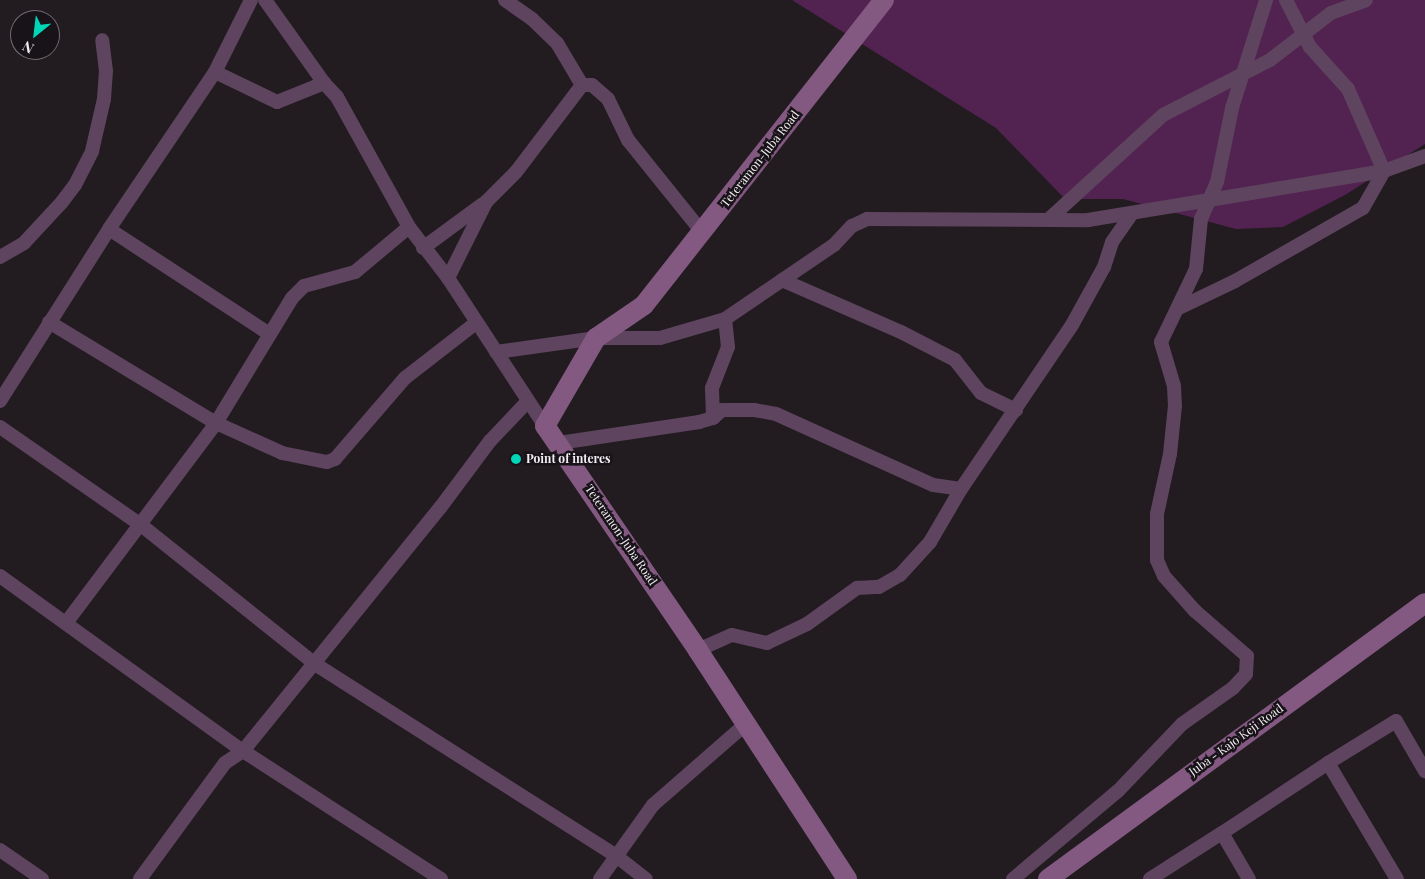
<!DOCTYPE html>
<style>
body{margin:0}
#map{position:relative;width:1425px;height:879px;overflow:hidden;background:#221c21;font-family:"Playfair Display",serif}
div>[style]{position:absolute}
.green>*{inset:0;background:#522251}
.street>*{height:14px;margin:-7px;padding:0 7px;transform-origin:7px;border-radius:7px;background:#5e445e}
.secondary>*{height:20px;margin:-10px;padding:0 10px;transform-origin:10px;border-radius:10px;background:#835982}
.dots>*{width:14px;height:14px;translate:-50% -50%;box-sizing:border-box;border:2px solid #181318;border-radius:50%}
span{translate:-50% -50%;white-space:nowrap;text-align:center;line-height:1.15;-webkit-text-stroke:5px #181318;paint-order:stroke}
.street-label{font-size:12px;color:#f2eef2}
.poi-label{font-size:12px;color:#f2eef2;font-weight:700}
.left{translate:0 -50%;text-align:left}
.north{position:absolute;left:10px;top:10px;width:50px;height:50px;box-sizing:border-box;background:#181318;border:1px solid #6f6b6f;border-radius:50%;rotate:209deg;font-size:14px;font-weight:700;line-height:20px;text-align:center;color:#f2eef2}
.north::after{content:'';display:block;margin:auto;width:18px;height:22px;background:#00d5b7;clip-path:polygon(50% 0,100% 100%,50% 72%,0 100%)}
</style>
<div id="map">
<div class="green">
<div style="clip-path:polygon(792px 0,1425px 0,1425px 144px,1345px 195px,1283px 227px,1236px 229px,1123px 199px,1065px 199px,996px 128px)"></div>
</div>
<div class="street">
<div style="left:265px;top:0;width:102px;rotate:54.6deg"></div>
<div style="left:324px;top:83px;width:19px;rotate:47deg"></div>
<div style="left:337px;top:97px;width:149px;rotate:61deg"></div>
<div style="left:409px;top:227px;width:64px;rotate:52.6deg"></div>
<div style="left:448px;top:278px;width:177px;rotate:56.8deg"></div>
<div style="left:505px;top:0;width:33px;rotate:35deg"></div>
<div style="left:532px;top:19px;width:35px;rotate:44deg"></div>
<div style="left:557px;top:43px;width:49px;rotate:59.2deg"></div>
<div style="left:215px;top:72px;width:69px;rotate:25.8deg"></div>
<div style="left:277px;top:102px;width:51px;rotate:-22deg"></div>
<div style="left:1048px;top:220px;width:156px;rotate:-42.4deg"></div>
<div style="left:1163px;top:115px;width:120px;rotate:-27.2deg"></div>
<div style="left:1270px;top:60px;width:77px;rotate:-37.6deg"></div>
<div style="left:1331px;top:13px;width:37px;rotate:-20deg"></div>
<div style="left:109px;top:229px;width:190px;rotate:33.2deg"></div>
<div style="left:423px;top:248px;width:74px;rotate:-36.3deg"></div>
<div style="left:0;top:257px;width:28px;rotate:-30deg"></div>
<div style="left:24px;top:243px;width:56px;rotate:-47.2deg"></div>
<div style="left:62px;top:202px;width:21px;rotate:-53deg"></div>
<div style="left:75px;top:185px;width:38px;rotate:-63deg"></div>
<div style="left:92px;top:151px;width:53px;rotate:-77deg"></div>
<div style="left:104px;top:99px;width:28px;rotate:-86deg"></div>
<div style="left:106px;top:71px;width:31px;rotate:-97deg"></div>
<div style="left:448px;top:278px;width:85px;rotate:-63.4deg"></div>
<div style="left:486px;top:202px;width:42px;rotate:-45deg"></div>
<div style="left:516px;top:172px;width:109px;rotate:-52.8deg"></div>
<div style="left:582px;top:85px;width:10px"></div>
<div style="left:592px;top:85px;width:21px;rotate:41deg"></div>
<div style="left:608px;top:99px;width:46px;rotate:64deg"></div>
<div style="left:628px;top:140px;width:118px;rotate:51.2deg"></div>
<div style="left:782px;top:280px;width:130px;rotate:23.6deg"></div>
<div style="left:901px;top:332px;width:61px;rotate:27.4deg"></div>
<div style="left:955px;top:360px;width:42px;rotate:51.8deg"></div>
<div style="left:981px;top:393px;width:39px;rotate:26deg"></div>
<div style="left:1179px;top:308px;width:62px;rotate:-25.7deg"></div>
<div style="left:1235px;top:281px;width:147px;rotate:-29.7deg"></div>
<div style="left:1363px;top:208px;width:43px;rotate:-60.4deg"></div>
<div style="left:1384px;top:171px;width:90px;rotate:-113.7deg"></div>
<div style="left:1348px;top:89px;width:57px;rotate:-132.1deg"></div>
<div style="left:1310px;top:47px;width:53px;rotate:-117.1deg"></div>
<div style="left:49px;top:322px;width:195px;rotate:31.2deg"></div>
<div style="left:216px;top:423px;width:72px;rotate:24.4deg"></div>
<div style="left:282px;top:453px;width:46px;rotate:11.3deg"></div>
<div style="left:327px;top:462px;width:9px;rotate:-21deg"></div>
<div style="left:335px;top:459px;width:107px;rotate:-49.2deg"></div>
<div style="left:405px;top:378px;width:90px;rotate:-37.8deg"></div>
<div style="left:496px;top:352px;width:101px;rotate:-8deg"></div>
<div style="left:596px;top:338px;width:64px"></div>
<div style="left:660px;top:338px;width:68px;rotate:-16.3deg"></div>
<div style="left:725px;top:319px;width:132px;rotate:-34.2deg"></div>
<div style="left:834px;top:245px;width:26px;rotate:-47deg"></div>
<div style="left:852px;top:226px;width:17px;rotate:-25deg"></div>
<div style="left:867px;top:219px;width:221px;rotate:0.3deg"></div>
<div style="left:1088px;top:220px;width:300px;rotate:-9.4deg"></div>
<div style="left:1384px;top:171px;width:44px;rotate:-20.1deg"></div>
<div style="left:0;top:401px;width:204px;rotate:-57.6deg"></div>
<div style="left:109px;top:229px;width:189px;rotate:-56deg"></div>
<div style="left:215px;top:72px;width:80px;rotate:-63.4deg"></div>
<div style="left:713px;top:418px;width:30px;rotate:-92deg"></div>
<div style="left:712px;top:388px;width:44px;rotate:-68.7deg"></div>
<div style="left:728px;top:347px;width:28px;rotate:-96deg"></div>
<div style="left:0;top:427px;width:172px;rotate:34.8deg"></div>
<div style="left:141px;top:525px;width:223px;rotate:38.6deg"></div>
<div style="left:315px;top:664px;width:356px;rotate:32.5deg"></div>
<div style="left:615px;top:855px;width:39px;rotate:38deg"></div>
<div style="left:559px;top:443px;width:142px;rotate:-8.5deg"></div>
<div style="left:699px;top:422px;width:15px;rotate:-16deg"></div>
<div style="left:713px;top:418px;width:12px;rotate:-42deg"></div>
<div style="left:722px;top:410px;width:32px"></div>
<div style="left:754px;top:410px;width:22px;rotate:10deg"></div>
<div style="left:776px;top:414px;width:172px;rotate:24.3deg"></div>
<div style="left:933px;top:485px;width:28px;rotate:8deg"></div>
<div style="left:0;top:576px;width:299px;rotate:35.8deg"></div>
<div style="left:243px;top:751px;width:236px;rotate:32.9deg"></div>
<div style="left:66px;top:623px;width:250px;rotate:-53.1deg"></div>
<div style="left:216px;top:423px;width:146px;rotate:-58.7deg"></div>
<div style="left:292px;top:298px;width:17px;rotate:-45deg"></div>
<div style="left:304px;top:286px;width:53px;rotate:-15.4deg"></div>
<div style="left:355px;top:272px;width:70px;rotate:-39.8deg"></div>
<div style="left:698px;top:650px;width:37px;rotate:-24deg"></div>
<div style="left:732px;top:635px;width:36px;rotate:13deg"></div>
<div style="left:767px;top:643px;width:44px;rotate:-25.4deg"></div>
<div style="left:807px;top:624px;width:62px;rotate:-35.8deg"></div>
<div style="left:857px;top:588px;width:22px;rotate:-3deg"></div>
<div style="left:879px;top:587px;width:24px;rotate:-30deg"></div>
<div style="left:900px;top:575px;width:45px;rotate:-47.7deg"></div>
<div style="left:930px;top:542px;width:61px;rotate:-59.7deg"></div>
<div style="left:961px;top:489px;width:198px;rotate:-55.9deg"></div>
<div style="left:1072px;top:325px;width:66px;rotate:-61.1deg"></div>
<div style="left:1104px;top:267px;width:26px;rotate:-72deg"></div>
<div style="left:1112px;top:242px;width:35px;rotate:-55deg"></div>
<div style="left:1328px;top:763px;width:80px;rotate:-31.7deg"></div>
<div style="left:1396px;top:721px;width:58px;rotate:59.9deg"></div>
<div style="left:1222px;top:833px;width:127px;rotate:-33.4deg"></div>
<div style="left:1328px;top:763px;width:135px;rotate:59.3deg"></div>
<div style="left:0;top:850px;width:51px;rotate:34.6deg"></div>
<div style="left:140px;top:879px;width:144px;rotate:-53.8deg"></div>
<div style="left:225px;top:763px;width:22px;rotate:-34deg"></div>
<div style="left:243px;top:751px;width:313px;rotate:-51deg"></div>
<div style="left:440px;top:508px;width:84px;rotate:-53.3deg"></div>
<div style="left:490px;top:441px;width:55px;rotate:-46.5deg"></div>
<div style="left:600px;top:879px;width:91px;rotate:-54.4deg"></div>
<div style="left:653px;top:805px;width:123px;rotate:-41.1deg"></div>
<div style="left:1013px;top:879px;width:137px;rotate:-40deg"></div>
<div style="left:1118px;top:791px;width:93px;rotate:-46.3deg"></div>
<div style="left:1182px;top:724px;width:62px;rotate:-35.2deg"></div>
<div style="left:1233px;top:688px;width:19px;rotate:-47deg"></div>
<div style="left:1246px;top:674px;width:18px;rotate:-87deg"></div>
<div style="left:1247px;top:656px;width:69px;rotate:-139.1deg"></div>
<div style="left:1195px;top:611px;width:47px;rotate:-131.5deg"></div>
<div style="left:1164px;top:576px;width:17px;rotate:-114deg"></div>
<div style="left:1157px;top:560px;width:46px;rotate:-90deg"></div>
<div style="left:1157px;top:514px;width:61px;rotate:-77.8deg"></div>
<div style="left:1170px;top:454px;width:48px;rotate:-84.1deg"></div>
<div style="left:1175px;top:406px;width:20px;rotate:-93deg"></div>
<div style="left:1174px;top:386px;width:46px;rotate:-106.5deg"></div>
<div style="left:1161px;top:342px;width:81px;rotate:-64.4deg"></div>
<div style="left:1196px;top:269px;width:50px;rotate:-84.3deg"></div>
<div style="left:1201px;top:219px;width:40px;rotate:-66.6deg"></div>
<div style="left:1217px;top:182px;width:76px;rotate:-78.5deg"></div>
<div style="left:1232px;top:108px;width:113px;rotate:-72.5deg"></div>
<div style="left:1150px;top:879px;width:85px;rotate:-32.6deg"></div>
<div style="left:1222px;top:833px;width:53px;rotate:59.6deg"></div>
</div>
<div class="secondary">
<div style="left:847px;top:879px;width:273px;rotate:-123.1deg"></div>
<div style="left:698px;top:650px;width:271px;rotate:-124.3deg"></div>
<div style="left:545px;top:426px;width:102px;rotate:-59.9deg"></div>
<div style="left:596px;top:338px;width:58px;rotate:-34.5deg"></div>
<div style="left:644px;top:305px;width:388px;rotate:-51.8deg"></div>
<div style="left:1048px;top:879px;width:467px;rotate:-36.2deg"></div>
</div>
<div class="dots">
<div style="left:516px;top:459px;background:#00d5b7"></div>
</div>
<div class="street-label">
<span style="left:760px;top:159px;rotate:-52deg">Teteramon-Juba Road</span>
<span style="left:621px;top:535px;rotate:56deg">Teteramon-Juba Road</span>
<span style="left:1236px;top:740px;rotate:-36deg">Juba - Kajo Keji Road</span>
</div>
<div class="poi-label">
<span class="left" style="left:526px;top:459px">Point of interes</span>
</div>
<div class="north">N</div>
</div>
